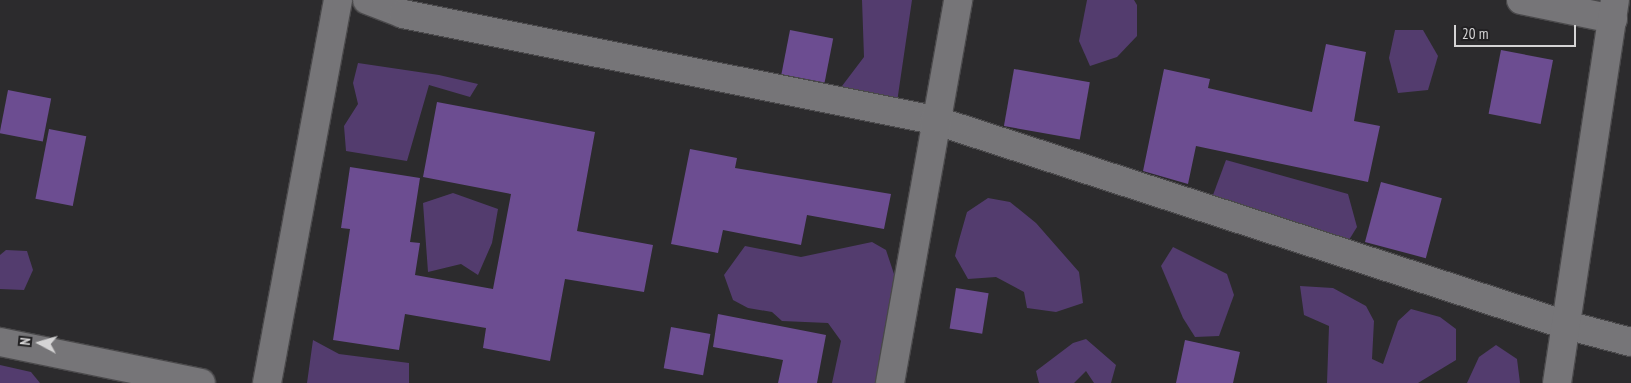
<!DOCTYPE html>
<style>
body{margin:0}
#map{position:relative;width:1631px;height:383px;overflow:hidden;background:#2c2b2d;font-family:"PT Sans Narrow",sans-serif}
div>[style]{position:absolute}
.green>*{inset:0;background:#533c6e}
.building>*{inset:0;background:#6c4d91;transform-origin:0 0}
.roads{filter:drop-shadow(1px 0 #4a494b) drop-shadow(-1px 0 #4a494b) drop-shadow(0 1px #4a494b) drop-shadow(0 -1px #4a494b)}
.street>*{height:28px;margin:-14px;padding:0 14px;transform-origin:14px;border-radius:14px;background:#767578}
span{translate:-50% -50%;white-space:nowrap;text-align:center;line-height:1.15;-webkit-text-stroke:4.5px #222123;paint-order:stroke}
.north{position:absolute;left:15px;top:318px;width:50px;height:50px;-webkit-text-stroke:4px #222123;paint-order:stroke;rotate:276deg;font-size:14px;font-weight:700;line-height:20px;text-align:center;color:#d5d4d5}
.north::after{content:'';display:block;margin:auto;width:18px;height:22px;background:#d5d4d5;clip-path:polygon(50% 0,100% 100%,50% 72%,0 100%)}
.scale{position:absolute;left:1454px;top:25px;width:122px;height:22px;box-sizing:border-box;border:2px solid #d5d4d5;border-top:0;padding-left:6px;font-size:15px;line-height:18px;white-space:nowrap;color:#d5d4d5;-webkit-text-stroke:4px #222123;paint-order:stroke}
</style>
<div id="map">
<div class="green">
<div style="clip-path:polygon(862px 0,912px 0,896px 109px,873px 122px,839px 90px,864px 57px)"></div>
<div style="clip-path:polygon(1087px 0,1134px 0,1137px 5px,1137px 36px,1117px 57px,1090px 66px,1079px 41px)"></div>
<div style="clip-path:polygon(1395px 30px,1423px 30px,1438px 56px,1428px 90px,1398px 93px,1389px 58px)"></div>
<div style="clip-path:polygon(358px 63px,439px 75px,478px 84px,470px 97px,429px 85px,407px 161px,346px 151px,344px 126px,358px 104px,353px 83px)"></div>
<div style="clip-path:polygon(1226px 160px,1348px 194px,1357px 227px,1344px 248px,1215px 216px,1213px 195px)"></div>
<div style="clip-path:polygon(453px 193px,498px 209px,492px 243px,478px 275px,461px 264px,428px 272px,423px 203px)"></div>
<div style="clip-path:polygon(988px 198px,1010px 202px,1036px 223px,1079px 272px,1083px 303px,1056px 312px,1027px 308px,1024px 292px,996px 277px,968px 279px,955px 256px,959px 240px,967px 212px)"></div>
<div style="clip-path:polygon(872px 242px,886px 250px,897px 283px,887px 383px,832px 383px,841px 341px,828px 323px,782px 321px,772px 312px,748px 308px,733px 300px,724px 275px,745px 246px,801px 257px)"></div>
<div style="clip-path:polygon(1173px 247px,1227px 274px,1234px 295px,1219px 336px,1195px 337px,1183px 318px,1161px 266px)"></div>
<div style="clip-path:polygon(6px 250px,27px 251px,33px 270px,24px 290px,0 289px,0 255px)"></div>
<div style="clip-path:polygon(1300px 286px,1333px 288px,1366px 306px,1374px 321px,1372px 359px,1383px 364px,1398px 321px,1411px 309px,1440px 317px,1456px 329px,1456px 360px,1418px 383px,1327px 383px,1329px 326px,1304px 315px)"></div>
<div style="clip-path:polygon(1086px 339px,1116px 365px,1111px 383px,1094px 383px,1086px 371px,1074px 383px,1039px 383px,1036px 371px,1073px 343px)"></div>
<div style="clip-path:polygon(313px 340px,339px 354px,409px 363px,409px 383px,307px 383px)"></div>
<div style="clip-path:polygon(1496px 345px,1517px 359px,1520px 383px,1467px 383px,1479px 357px)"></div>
<div style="clip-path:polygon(0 365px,31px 372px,40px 383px,0 383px)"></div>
</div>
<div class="building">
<div style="left:790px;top:30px;width:44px;height:45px;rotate:11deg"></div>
<div style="clip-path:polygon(1326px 44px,1366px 52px,1354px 121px,1380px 126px,1368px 182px,1196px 146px,1188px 184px,1143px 171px,1164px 69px,1210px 79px,1208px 88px,1312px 112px)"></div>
<div style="left:1501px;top:50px;width:53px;height:65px;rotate:11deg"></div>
<div style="left:1014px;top:69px;width:77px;height:58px;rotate:10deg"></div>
<div style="left:8px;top:90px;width:44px;height:44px;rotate:11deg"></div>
<div style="clip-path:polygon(437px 102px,595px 132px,577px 231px,653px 245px,644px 292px,565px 279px,550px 361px,483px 348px,486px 328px,405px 314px,399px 350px,333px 340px,350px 229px,341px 228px,350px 167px,420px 178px,410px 242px,420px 243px,415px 275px,493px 289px,511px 194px,423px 177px)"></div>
<div style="left:49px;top:129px;width:38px;height:71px;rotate:11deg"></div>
<div style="clip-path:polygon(690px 149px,737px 158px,735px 168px,891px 194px,884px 229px,807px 215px,801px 245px,723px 230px,718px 253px,671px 244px)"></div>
<div style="left:1381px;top:182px;width:63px;height:62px;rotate:15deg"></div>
<div style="left:956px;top:288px;width:33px;height:41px;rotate:9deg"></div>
<div style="clip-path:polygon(718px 314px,826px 335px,817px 383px,778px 383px,783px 360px,713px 347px)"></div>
<div style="left:671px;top:327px;width:40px;height:42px;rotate:10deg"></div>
<div style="clip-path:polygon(1185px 340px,1240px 352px,1233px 383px,1176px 383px)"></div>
</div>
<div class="roads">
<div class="street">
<div style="left:367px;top:0;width:39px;rotate:21deg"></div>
<div style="left:403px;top:14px;width:541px;rotate:11.29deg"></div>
<div style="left:934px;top:120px;width:664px;rotate:17.97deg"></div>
<div style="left:1566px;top:325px;width:67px;rotate:14.7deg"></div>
<div style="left:1521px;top:0;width:94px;rotate:11.7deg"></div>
<div style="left:0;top:342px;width:205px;rotate:11.5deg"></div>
<div style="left:267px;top:383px;width:390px;rotate:-79.5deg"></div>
<div style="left:890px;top:383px;width:389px;rotate:-79.9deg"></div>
<div style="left:1557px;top:383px;width:387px;rotate:-81.4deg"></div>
</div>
</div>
<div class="north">N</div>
<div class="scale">20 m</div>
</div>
